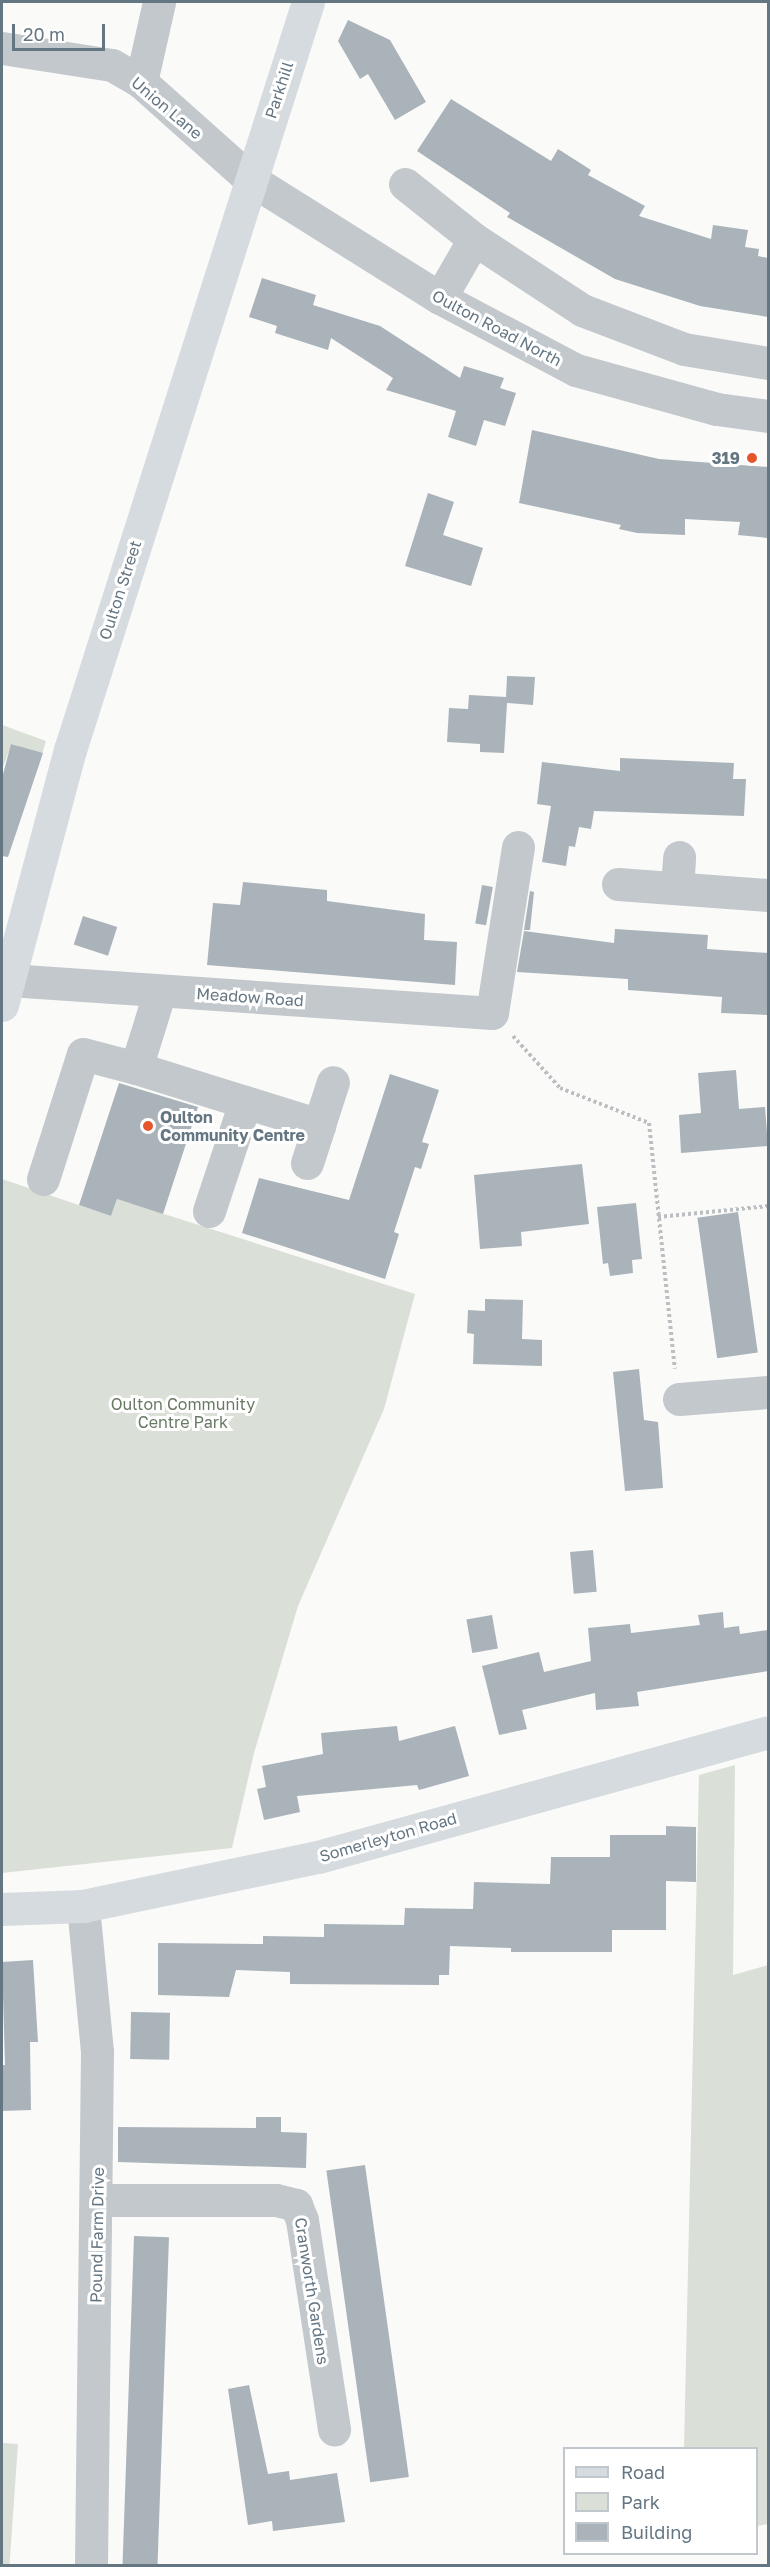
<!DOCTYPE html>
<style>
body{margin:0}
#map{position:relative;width:770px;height:2567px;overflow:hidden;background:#fafaf8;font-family:"Golos Text",sans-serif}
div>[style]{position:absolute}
.green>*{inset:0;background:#dadfd7;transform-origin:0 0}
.building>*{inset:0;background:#aab3b9;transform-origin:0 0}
.path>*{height:4px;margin-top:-2px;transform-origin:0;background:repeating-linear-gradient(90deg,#bbbfc2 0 3px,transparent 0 6px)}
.minor>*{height:33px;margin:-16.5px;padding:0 16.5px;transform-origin:16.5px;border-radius:16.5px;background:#c3c8cc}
.major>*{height:33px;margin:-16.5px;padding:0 16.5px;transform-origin:16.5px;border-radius:16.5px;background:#d6dbdf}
.dots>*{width:16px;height:16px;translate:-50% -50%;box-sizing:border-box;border:3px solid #fff;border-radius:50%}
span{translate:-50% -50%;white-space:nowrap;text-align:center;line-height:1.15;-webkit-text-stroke:6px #fff;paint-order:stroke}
.street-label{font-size:16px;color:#657683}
.poi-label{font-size:16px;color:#657683;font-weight:700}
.right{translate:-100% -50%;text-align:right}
.left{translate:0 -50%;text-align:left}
.park-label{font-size:16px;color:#687a64}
.frame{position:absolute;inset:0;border:3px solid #657683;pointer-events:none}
.legend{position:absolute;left:563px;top:2447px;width:195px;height:108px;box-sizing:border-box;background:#fff;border:2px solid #c1c8cd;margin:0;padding:8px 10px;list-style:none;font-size:18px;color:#657683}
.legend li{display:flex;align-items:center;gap:12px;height:30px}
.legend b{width:30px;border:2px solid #c1c8cd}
.scale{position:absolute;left:12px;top:24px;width:93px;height:27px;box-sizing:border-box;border:3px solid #657683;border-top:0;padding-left:8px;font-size:18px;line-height:21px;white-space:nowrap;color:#657683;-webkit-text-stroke:4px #fff;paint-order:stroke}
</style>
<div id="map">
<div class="green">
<div style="clip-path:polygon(2px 725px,46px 741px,42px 754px,12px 744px,2px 769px)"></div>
<div style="clip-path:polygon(2px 1179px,111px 1216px,117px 1199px,415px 1294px,384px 1409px,298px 1606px,254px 1753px,232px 1848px,2px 1873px)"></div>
<div style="clip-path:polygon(735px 1765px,733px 1975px,768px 1965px,768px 2524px,757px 2526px,756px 2448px,684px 2448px,699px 1775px)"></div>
<div style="left:2px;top:2443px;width:16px;height:122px;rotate:4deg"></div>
</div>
<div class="building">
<div style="clip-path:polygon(348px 20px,390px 40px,426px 102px,395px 120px,368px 74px,360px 79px,338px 41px)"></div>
<div style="clip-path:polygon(451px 99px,551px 161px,558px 149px,591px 170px,588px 175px,645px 206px,639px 216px,711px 239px,713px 225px,748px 230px,745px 247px,759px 249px,758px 256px,768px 258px,768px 317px,700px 306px,615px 279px,507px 217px,510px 213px,417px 151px)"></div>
<div style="clip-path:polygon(262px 278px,316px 295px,313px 305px,380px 326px,460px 378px,464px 366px,504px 378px,500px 388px,516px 393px,505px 426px,484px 420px,476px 446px,448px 437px,456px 411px,386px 390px,393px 378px,331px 338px,328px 350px,275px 333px,277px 326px,249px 317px)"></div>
<div style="clip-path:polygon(532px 430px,659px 459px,768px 467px,768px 538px,738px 535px,740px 522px,685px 519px,685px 535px,637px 533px,619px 529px,621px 525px,519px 503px)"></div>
<div style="clip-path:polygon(428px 493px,454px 502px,443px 535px,483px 548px,471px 586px,405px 566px)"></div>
<div style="clip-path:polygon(507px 676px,535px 677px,533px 705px,507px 703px,504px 753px,480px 752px,480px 744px,447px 742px,449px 708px,468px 709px,469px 695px,506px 697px)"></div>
<div style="clip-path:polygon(11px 744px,43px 753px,8px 857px,2px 856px,2px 778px)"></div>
<div style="clip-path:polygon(620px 758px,734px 763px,733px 779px,746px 779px,744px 816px,594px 811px,591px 829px,579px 827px,575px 847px,569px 846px,566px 866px,542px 862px,551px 806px,537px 804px,542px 762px,620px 771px)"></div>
<div style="clip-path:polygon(243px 882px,327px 890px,327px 901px,425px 914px,424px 940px,457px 942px,455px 985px,207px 965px,213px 903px,240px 905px)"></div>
<div style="left:482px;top:885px;width:11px;height:39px;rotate:10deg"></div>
<div style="clip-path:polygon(530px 891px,534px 892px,530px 930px,524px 930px)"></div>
<div style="left:83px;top:916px;width:36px;height:30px;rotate:18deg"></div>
<div style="clip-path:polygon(615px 929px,708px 935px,707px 949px,768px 953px,768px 1015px,721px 1013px,722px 997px,628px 990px,628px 979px,517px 972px,524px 931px,614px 943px)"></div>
<div style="clip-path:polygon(736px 1070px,739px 1109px,765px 1107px,768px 1146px,681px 1153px,679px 1115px,701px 1113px,698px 1073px)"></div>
<div style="clip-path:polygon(390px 1074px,439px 1090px,422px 1142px,429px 1144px,421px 1169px,415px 1167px,394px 1232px,399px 1234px,385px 1279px,242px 1233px,259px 1178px,349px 1200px)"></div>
<div style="clip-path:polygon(119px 1083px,198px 1107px,163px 1214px,117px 1199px,111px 1216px,79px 1205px)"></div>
<div style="clip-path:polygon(582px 1164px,589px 1224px,521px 1232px,522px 1246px,480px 1249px,474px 1175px)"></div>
<div style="clip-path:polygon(636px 1203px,642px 1259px,632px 1260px,633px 1273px,610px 1276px,608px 1263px,603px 1264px,597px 1207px)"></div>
<div style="left:738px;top:1212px;width:142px;height:41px;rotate:82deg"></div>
<div style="clip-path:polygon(485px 1299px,523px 1300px,522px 1339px,542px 1340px,542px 1366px,473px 1364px,474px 1334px,467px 1333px,468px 1310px,485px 1311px)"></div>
<div style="clip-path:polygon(639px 1369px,644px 1420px,658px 1422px,663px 1488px,625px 1491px,613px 1372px)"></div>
<div style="left:593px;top:1550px;width:42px;height:23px;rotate:85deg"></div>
<div style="clip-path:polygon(723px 1612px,724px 1628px,739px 1626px,740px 1634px,768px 1630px,768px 1671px,637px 1692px,639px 1706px,596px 1710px,595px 1693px,522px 1710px,527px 1729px,499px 1735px,482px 1666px,539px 1652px,544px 1672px,591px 1661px,588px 1628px,630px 1624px,631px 1633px,700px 1625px,698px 1615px)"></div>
<div style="left:492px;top:1615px;width:34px;height:26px;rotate:80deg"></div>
<div style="clip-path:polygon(397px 1726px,399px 1741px,455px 1726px,469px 1776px,419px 1790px,417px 1785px,297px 1796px,300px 1812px,264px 1820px,257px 1789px,266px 1787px,262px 1766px,323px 1754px,321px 1733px)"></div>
<div style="clip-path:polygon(666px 1826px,696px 1827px,696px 1882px,666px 1881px,666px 1930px,612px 1930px,612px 1952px,511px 1952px,511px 1948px,450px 1946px,449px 1975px,439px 1975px,439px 1985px,290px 1984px,290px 1972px,236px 1970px,229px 1997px,158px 1995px,158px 1943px,263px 1944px,263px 1936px,324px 1937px,324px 1924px,404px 1925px,405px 1908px,473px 1909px,474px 1882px,550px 1884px,551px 1857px,610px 1857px,610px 1835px,666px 1835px)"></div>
<div style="clip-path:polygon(33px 1960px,38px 2042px,30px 2042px,31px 2110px,2px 2111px,2px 2065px,5px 2065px,2px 1962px)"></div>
<div style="left:131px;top:2012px;width:39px;height:47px;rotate:1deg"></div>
<div style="clip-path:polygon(256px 2117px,281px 2117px,281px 2132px,307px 2133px,306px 2168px,118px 2162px,118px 2127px,256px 2128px)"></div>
<div style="left:365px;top:2165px;width:315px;height:39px;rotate:82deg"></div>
<div style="left:134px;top:2236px;width:35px;height:329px;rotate:2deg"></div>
<div style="clip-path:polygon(249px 2385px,268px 2474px,289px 2471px,290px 2480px,337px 2473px,345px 2522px,273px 2531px,272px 2521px,248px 2525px,228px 2389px)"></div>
</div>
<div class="path">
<div style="left:513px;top:1036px;width:70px;rotate:47.9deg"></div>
<div style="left:560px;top:1088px;width:96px;rotate:21.5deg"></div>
<div style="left:649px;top:1123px;width:247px;rotate:84deg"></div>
<div style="left:658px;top:1217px;width:111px;rotate:-5.7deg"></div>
</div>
<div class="minor">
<div style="left:2px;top:48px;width:111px;rotate:8.8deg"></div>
<div style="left:112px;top:65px;width:34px;rotate:30deg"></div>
<div style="left:141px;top:82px;width:146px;rotate:41.7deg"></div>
<div style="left:250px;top:179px;width:224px;rotate:32.1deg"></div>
<div style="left:440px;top:298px;width:154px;rotate:27.9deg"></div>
<div style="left:576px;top:370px;width:146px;rotate:15.5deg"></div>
<div style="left:717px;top:409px;width:51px;rotate:7.8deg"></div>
<div style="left:141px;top:82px;width:82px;rotate:-77.3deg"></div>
<div style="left:405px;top:184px;width:88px;rotate:38.6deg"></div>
<div style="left:474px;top:239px;width:129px;rotate:33.3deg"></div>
<div style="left:582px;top:310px;width:109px;rotate:20.9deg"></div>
<div style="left:684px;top:349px;width:85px;rotate:9.5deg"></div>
<div style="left:440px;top:298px;width:68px;rotate:-60deg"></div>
<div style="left:618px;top:884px;width:150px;rotate:4.2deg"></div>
<div style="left:677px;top:888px;width:31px;rotate:-86deg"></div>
<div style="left:9px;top:980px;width:484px;rotate:3.9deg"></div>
<div style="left:492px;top:1013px;width:168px;rotate:-81.1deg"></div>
<div style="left:136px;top:1068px;width:192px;rotate:17.3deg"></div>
<div style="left:319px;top:1125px;width:45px;rotate:-72deg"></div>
<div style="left:307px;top:1163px;width:40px;rotate:-72deg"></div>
<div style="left:43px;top:1179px;width:131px;rotate:-72.3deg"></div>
<div style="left:83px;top:1054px;width:55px;rotate:14.8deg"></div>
<div style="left:136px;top:1068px;width:81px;rotate:-72.7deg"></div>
<div style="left:209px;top:1211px;width:115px;rotate:-71.7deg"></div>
<div style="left:679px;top:1399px;width:89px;rotate:-4.5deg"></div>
<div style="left:83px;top:1906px;width:147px;rotate:84.5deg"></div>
<div style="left:97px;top:2052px;width:514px;rotate:90.67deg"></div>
<div style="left:98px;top:2200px;width:178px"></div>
<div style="left:276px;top:2200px;width:21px;rotate:14deg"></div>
<div style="left:296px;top:2205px;width:16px;rotate:68deg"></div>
<div style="left:302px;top:2220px;width:212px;rotate:81.3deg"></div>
</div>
<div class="major">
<div style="left:2px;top:1005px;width:264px;rotate:-75.1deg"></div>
<div style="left:70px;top:750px;width:785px;rotate:-72.35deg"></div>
<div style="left:2px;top:1909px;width:81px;rotate:-2.1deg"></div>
<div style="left:83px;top:1906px;width:240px;rotate:-11.8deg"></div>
<div style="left:318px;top:1857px;width:467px;rotate:-15.5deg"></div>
</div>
<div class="dots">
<div style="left:752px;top:458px;background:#e4572e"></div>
<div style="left:148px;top:1126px;background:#e4572e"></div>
</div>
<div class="street-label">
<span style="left:279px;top:90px;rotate:-72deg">Parkhill</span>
<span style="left:167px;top:108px;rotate:40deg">Union Lane</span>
<span style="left:497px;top:328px;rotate:28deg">Oulton Road North</span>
<span style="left:120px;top:590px;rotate:-72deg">Oulton Street</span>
<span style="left:250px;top:997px;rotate:4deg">Meadow Road</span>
<span style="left:388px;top:1837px;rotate:-16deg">Somerleyton Road</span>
<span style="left:97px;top:2235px;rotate:-89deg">Pound Farm Drive</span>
<span style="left:312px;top:2291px;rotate:81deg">Cranworth Gardens</span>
</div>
<div class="poi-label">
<span class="right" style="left:740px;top:458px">319</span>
<span class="left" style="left:160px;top:1126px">Oulton<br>Community Centre</span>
</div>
<div class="park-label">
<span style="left:183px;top:1413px">Oulton Community<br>Centre Park</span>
</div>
<div class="frame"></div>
<ul class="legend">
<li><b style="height:8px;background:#d6dbdf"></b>Road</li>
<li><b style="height:16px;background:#dadfd7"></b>Park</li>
<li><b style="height:16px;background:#aab3b9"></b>Building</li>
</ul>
<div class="scale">20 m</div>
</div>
